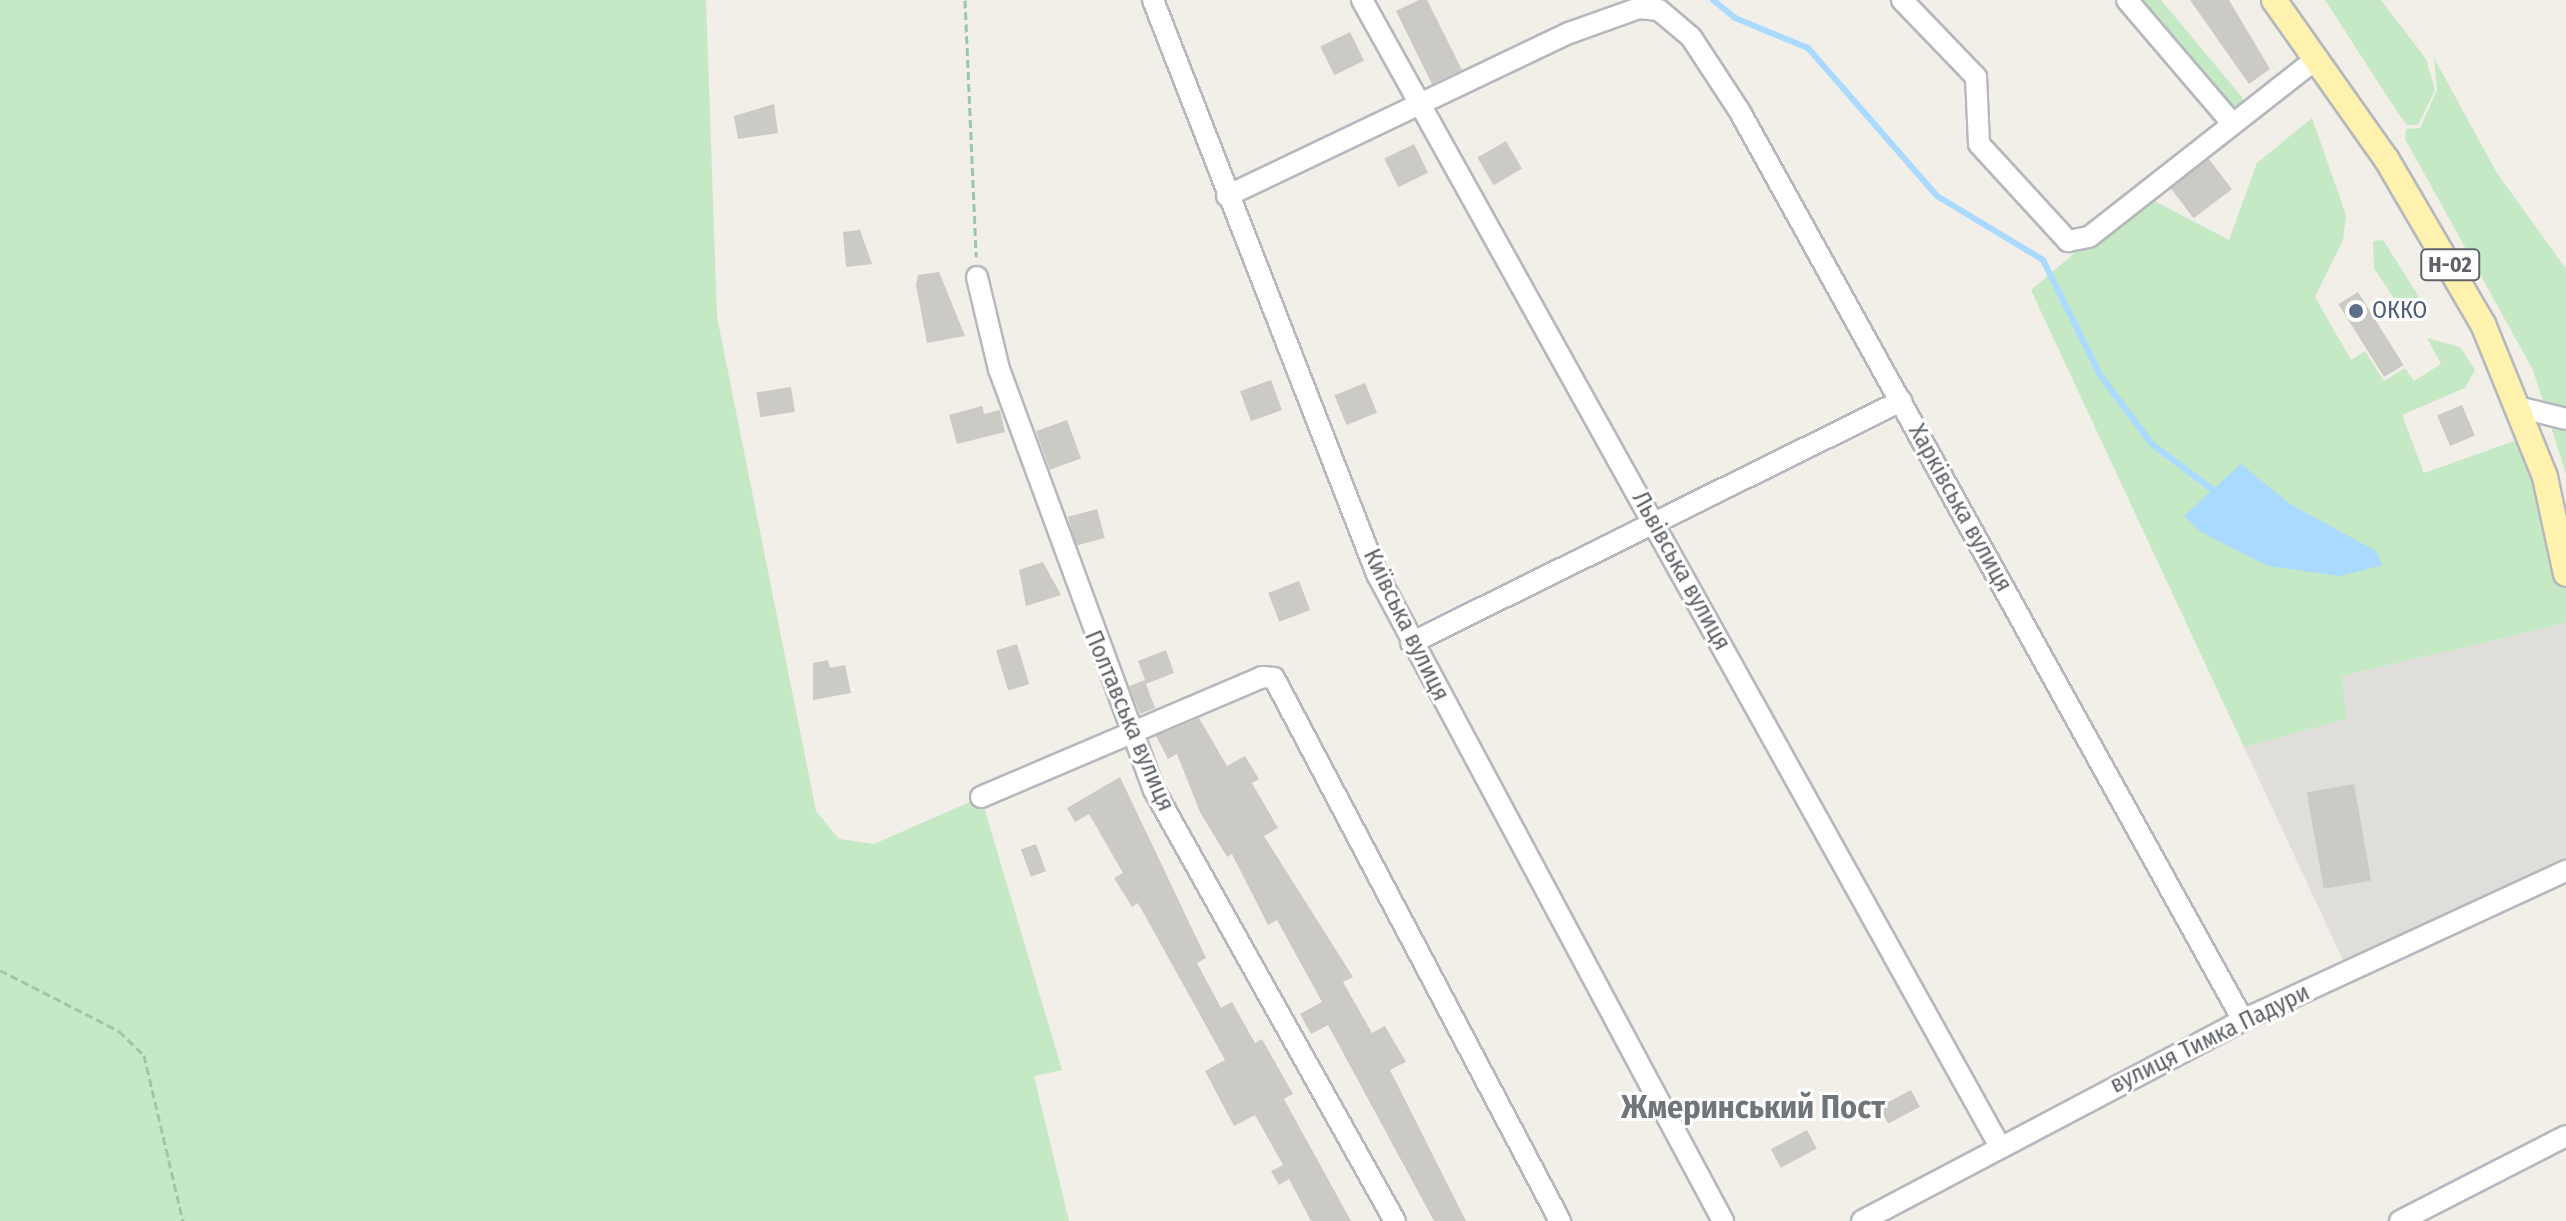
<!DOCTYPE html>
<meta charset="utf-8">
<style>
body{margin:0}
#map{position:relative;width:2566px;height:1221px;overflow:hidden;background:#f1efe8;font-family:"Fira Sans Condensed",sans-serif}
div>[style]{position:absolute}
.industrial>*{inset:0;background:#e0deda}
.green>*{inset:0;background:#c5e8c5}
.water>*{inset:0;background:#aadaff}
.stream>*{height:6px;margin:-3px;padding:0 3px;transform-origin:3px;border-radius:3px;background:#aadaff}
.building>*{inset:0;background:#cccac5;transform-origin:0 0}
.path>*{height:3px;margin-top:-1.5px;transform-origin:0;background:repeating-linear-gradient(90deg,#9cc7a9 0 8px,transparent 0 12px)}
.roads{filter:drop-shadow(2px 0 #b5b8bc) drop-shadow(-2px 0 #b5b8bc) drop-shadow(0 2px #b5b8bc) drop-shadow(0 -2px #b5b8bc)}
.minor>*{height:20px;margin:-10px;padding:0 10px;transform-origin:10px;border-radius:10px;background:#fff}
.major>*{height:24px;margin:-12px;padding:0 12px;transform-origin:12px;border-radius:12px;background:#fff2af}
.dots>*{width:22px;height:22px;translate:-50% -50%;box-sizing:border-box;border:4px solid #fff;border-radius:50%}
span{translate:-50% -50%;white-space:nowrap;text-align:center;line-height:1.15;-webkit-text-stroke:6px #fff;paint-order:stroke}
.shield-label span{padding:2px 6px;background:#fff;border:2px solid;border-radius:6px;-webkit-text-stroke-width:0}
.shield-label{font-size:22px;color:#5f6368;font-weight:700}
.service-label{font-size:24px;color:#4e5e75}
.left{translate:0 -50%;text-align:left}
.street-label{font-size:24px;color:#5f6368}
.district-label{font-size:32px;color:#70757a;font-weight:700}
</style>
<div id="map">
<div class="industrial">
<div style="clip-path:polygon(2566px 623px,2566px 871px,2349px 973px,2244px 747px,2347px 719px,2342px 676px)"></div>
</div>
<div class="green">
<div style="clip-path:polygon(0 0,706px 0,717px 317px,816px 811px,839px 839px,874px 844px,981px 797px,1062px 1070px,1034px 1076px,1069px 1221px,0 1221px)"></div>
<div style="clip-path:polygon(2127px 0,2161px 0,2251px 108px,2232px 123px)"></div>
<div style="clip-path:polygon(2325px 0,2381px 0,2426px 59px,2435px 90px,2418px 125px,2407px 125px,2398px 113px)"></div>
<div style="clip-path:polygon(2434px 58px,2497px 173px,2566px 269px,2566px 474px,2533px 370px,2405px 139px,2406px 129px,2420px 128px,2437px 90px)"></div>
<div style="clip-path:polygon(2312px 118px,2346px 215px,2343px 240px,2315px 297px,2351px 360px,2365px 351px,2384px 381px,2405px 368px,2414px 381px,2441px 364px,2427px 338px,2460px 347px,2475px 370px,2465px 388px,2402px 415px,2424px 473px,2531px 435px,2566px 574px,2566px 623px,2342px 676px,2347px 719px,2244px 747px,2031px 290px,2143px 195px,2229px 240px,2257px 163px)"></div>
<div style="clip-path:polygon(2383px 240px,2421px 300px,2417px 312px,2397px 303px,2374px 268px,2373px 241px)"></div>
</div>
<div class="water">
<div style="clip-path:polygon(2241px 464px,2290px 504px,2376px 551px,2382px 565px,2340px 576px,2268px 566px,2201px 532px,2184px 516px)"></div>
</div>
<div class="stream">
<div style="left:1713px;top:0;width:28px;rotate:39deg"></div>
<div style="left:1735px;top:18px;width:79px;rotate:22.3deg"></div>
<div style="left:1808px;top:48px;width:196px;rotate:48.9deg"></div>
<div style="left:1937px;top:196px;width:124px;rotate:31.1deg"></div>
<div style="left:2043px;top:260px;width:128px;rotate:63.6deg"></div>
<div style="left:2100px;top:375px;width:86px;rotate:53deg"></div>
<div style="left:2152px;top:444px;width:76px;rotate:37deg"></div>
</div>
<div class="building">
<div style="clip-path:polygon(1419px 0,1427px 0,1462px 70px,1432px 84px,1396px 11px)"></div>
<div style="clip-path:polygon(2190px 0,2229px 0,2270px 69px,2249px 84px)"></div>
<div style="left:1350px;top:32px;width:32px;height:33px;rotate:64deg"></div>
<div style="clip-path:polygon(774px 104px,778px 133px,738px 139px,734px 116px)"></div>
<div style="left:1506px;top:141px;width:32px;height:33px;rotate:60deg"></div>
<div style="left:1414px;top:144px;width:32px;height:33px;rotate:64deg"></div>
<div style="left:2209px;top:159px;width:38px;height:48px;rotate:53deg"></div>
<div style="clip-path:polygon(860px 230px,872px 264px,846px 267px,843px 232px)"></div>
<div style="clip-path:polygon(939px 272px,965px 336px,927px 343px,916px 285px,918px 275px)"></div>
<div style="left:2358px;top:292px;width:86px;height:23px;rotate:58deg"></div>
<div style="left:1271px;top:380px;width:32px;height:33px;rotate:70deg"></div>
<div style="left:1365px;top:383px;width:32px;height:33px;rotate:68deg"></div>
<div style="left:791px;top:387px;width:25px;height:35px;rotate:81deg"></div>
<div style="left:2462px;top:405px;width:33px;height:27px;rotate:67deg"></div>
<div style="clip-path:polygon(982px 406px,984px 414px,1000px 410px,1005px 432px,957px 444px,949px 415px)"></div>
<div style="left:1067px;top:420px;width:41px;height:33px;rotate:70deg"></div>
<div style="left:1097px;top:509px;width:30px;height:30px;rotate:75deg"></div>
<div style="clip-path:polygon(1043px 562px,1061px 595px,1026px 606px,1019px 570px)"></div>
<div style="left:1299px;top:581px;width:31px;height:33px;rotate:69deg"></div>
<div style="left:1017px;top:644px;width:42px;height:22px;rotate:73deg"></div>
<div style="clip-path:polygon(1166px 650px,1174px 673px,1146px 684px,1155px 708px,1140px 714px,1129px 686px,1145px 680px,1138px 661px)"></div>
<div style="clip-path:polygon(828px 660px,830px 668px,845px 665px,851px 693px,813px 700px,813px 663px)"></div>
<div style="clip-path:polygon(1199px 718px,1227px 766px,1245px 756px,1259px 779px,1252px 783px,1278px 828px,1264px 836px,1353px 977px,1343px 982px,1372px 1033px,1385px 1026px,1406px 1062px,1390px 1070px,1466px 1221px,1434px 1221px,1328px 1025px,1311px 1034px,1300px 1014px,1322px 1002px,1277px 920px,1268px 925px,1232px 854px,1227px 857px,1200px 812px,1177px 754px,1168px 759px,1156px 736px)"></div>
<div style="clip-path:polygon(1120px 777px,1206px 958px,1197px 963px,1221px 1008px,1232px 1002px,1255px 1043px,1262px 1039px,1293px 1094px,1284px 1099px,1351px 1221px,1311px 1221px,1289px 1179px,1279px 1185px,1271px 1171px,1283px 1165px,1255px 1115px,1234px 1126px,1205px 1071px,1225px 1060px,1138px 903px,1132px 907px,1114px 878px,1123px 873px,1089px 814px,1075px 822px,1067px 808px)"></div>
<div style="left:2354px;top:784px;width:98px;height:48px;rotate:80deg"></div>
<div style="left:1036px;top:844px;width:29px;height:16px;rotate:70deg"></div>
<div style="left:1911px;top:1090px;width:19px;height:36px;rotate:62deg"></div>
<div style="left:1807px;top:1130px;width:21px;height:41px;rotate:62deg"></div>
</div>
<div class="path">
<div style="left:965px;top:0;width:257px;rotate:87.5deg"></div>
<div style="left:0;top:970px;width:134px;rotate:27.1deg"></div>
<div style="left:119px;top:1031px;width:35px;rotate:44deg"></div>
<div style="left:144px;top:1055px;width:171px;rotate:76.8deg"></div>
</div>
<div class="roads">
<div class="minor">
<div style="left:1153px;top:0;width:616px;rotate:68.68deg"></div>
<div style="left:1377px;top:574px;width:734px;rotate:61.86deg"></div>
<div style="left:1362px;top:0;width:1308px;rotate:60.91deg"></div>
<div style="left:1902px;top:0;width:107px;rotate:46.1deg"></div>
<div style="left:1976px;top:77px;width:67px;rotate:87.4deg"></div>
<div style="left:1979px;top:144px;width:132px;rotate:47.5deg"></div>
<div style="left:2068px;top:241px;width:21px;rotate:-11deg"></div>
<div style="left:2089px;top:237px;width:290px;rotate:-38.1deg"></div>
<div style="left:2127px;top:0;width:162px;rotate:49.5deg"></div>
<div style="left:1227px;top:196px;width:379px;rotate:-25.5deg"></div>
<div style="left:1569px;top:33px;width:74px;rotate:-19.7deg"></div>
<div style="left:1639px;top:8px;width:20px;rotate:6deg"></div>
<div style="left:1659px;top:10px;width:42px;rotate:40.2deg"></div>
<div style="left:1691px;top:37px;width:90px;rotate:56.8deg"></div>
<div style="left:1740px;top:112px;width:1038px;rotate:61.02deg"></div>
<div style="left:977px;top:277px;width:95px;rotate:76.6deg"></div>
<div style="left:999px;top:369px;width:449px;rotate:69.8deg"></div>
<div style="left:1154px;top:790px;width:494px;rotate:60.8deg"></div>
<div style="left:2522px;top:408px;width:45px;rotate:14deg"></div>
<div style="left:1411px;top:643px;width:547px;rotate:-26.28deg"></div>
<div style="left:981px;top:797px;width:306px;rotate:-23.1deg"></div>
<div style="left:1262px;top:677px;width:12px;rotate:5deg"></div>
<div style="left:1274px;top:678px;width:614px;rotate:62.22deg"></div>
<div style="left:1862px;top:1221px;width:431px;rotate:-27.8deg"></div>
<div style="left:2243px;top:1020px;width:356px;rotate:-24.8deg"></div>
<div style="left:2400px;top:1221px;width:186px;rotate:-27.1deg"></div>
</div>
<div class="major">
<div style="left:2274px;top:0;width:196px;rotate:54.8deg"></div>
<div style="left:2387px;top:160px;width:190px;rotate:59.7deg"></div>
<div style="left:2483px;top:324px;width:165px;rotate:67.9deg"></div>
<div style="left:2545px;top:477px;width:99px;rotate:77.8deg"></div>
</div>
</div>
<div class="dots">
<div style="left:2356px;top:311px;background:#5c6f8a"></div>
</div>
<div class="shield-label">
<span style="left:2450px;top:265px">Н-02</span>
</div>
<div class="service-label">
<span class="left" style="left:2372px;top:311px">ОККО</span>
</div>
<div class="street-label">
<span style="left:1960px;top:508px;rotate:61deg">Харківська вулиця</span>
<span style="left:1681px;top:571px;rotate:61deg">Львівська вулиця</span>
<span style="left:1406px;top:625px;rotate:64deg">Київська вулиця</span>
<span style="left:1129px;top:721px;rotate:67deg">Полтавська вулиця</span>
<span style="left:2210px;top:1039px;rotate:-26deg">вулиця Тимка Падури</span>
</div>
<div class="district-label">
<span style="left:1753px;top:1107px">Жмеринський Пост</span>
</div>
</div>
